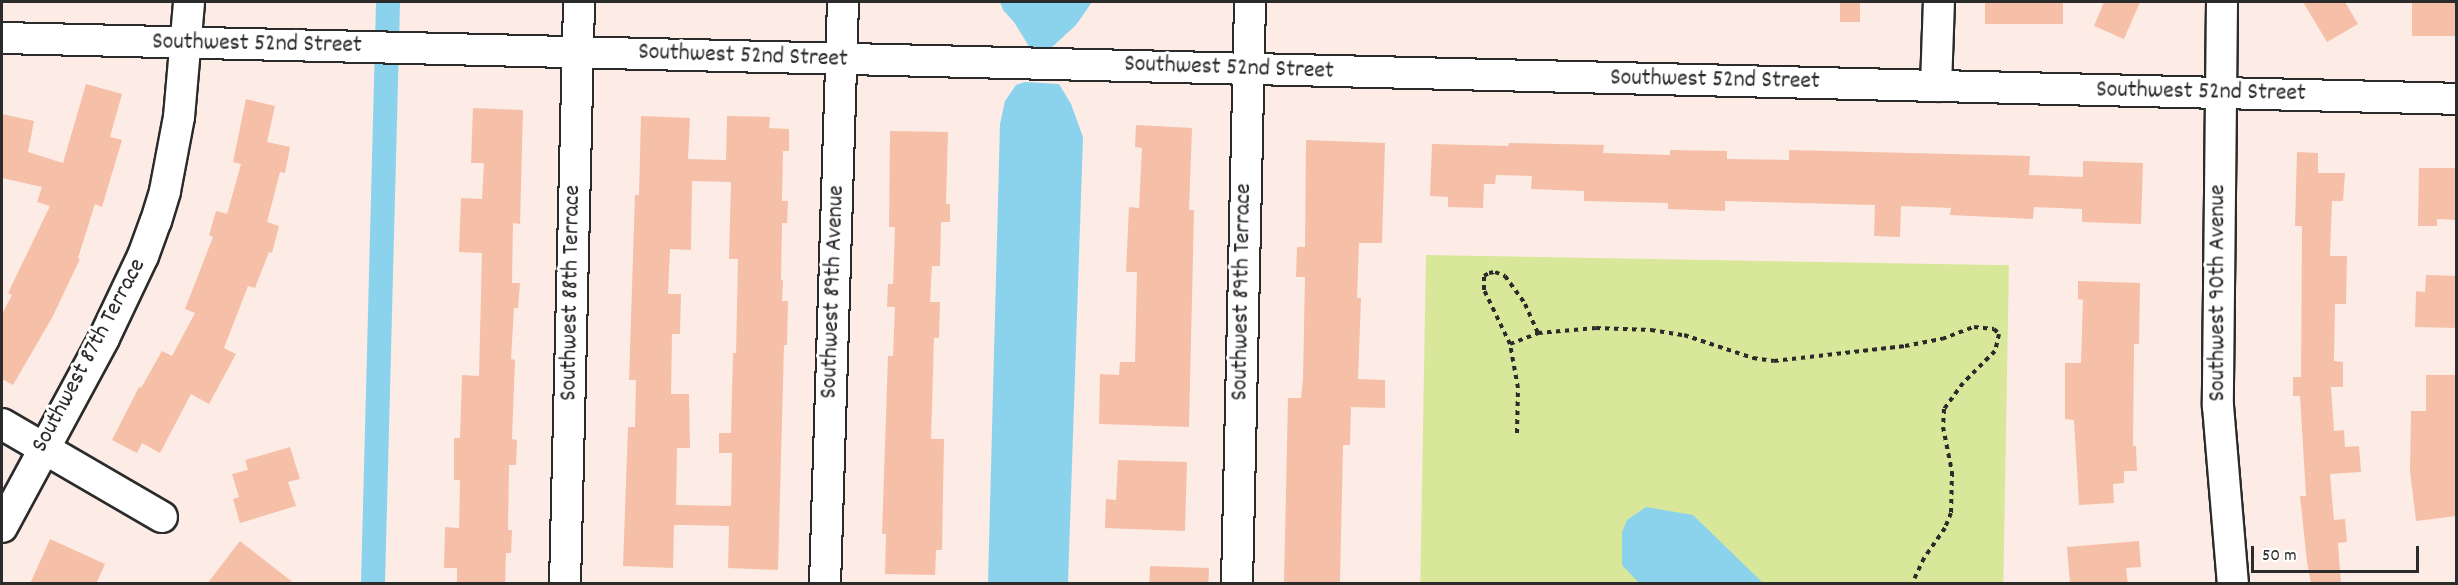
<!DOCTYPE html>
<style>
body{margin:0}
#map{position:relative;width:2458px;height:585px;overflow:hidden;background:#fcece5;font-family:Dekko,sans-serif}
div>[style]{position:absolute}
.green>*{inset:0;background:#d9e79a;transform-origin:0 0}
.water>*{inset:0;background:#8bd3ec}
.canal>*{height:24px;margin:-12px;padding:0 12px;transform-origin:12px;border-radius:12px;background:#8bd3ec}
.building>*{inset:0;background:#f5c0a7;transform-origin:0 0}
.path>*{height:4px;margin-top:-2px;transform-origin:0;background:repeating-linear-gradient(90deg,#2b2b2b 0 4.5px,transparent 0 9px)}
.roads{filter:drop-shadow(2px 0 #2b2b2b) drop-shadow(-2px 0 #2b2b2b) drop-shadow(0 2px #2b2b2b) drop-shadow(0 -2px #2b2b2b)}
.minor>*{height:30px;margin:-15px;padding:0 15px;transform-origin:15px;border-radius:15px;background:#fff}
span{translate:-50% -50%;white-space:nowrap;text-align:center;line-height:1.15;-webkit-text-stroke:6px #fff;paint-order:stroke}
.street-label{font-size:24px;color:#2b2b2b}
.frame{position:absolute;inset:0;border:3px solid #2b2b2b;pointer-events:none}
.scale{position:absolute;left:2251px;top:546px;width:168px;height:27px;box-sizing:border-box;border:3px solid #2b2b2b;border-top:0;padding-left:8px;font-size:18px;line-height:21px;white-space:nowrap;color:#2b2b2b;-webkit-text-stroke:4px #fff;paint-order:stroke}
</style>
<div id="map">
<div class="green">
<div style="left:1426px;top:255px;width:583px;height:329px;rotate:1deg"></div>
</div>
<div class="water">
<div style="clip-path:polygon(1000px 2px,1092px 2px,1076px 25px,1051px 48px,1030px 48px,1014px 22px,1003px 10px)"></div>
<div style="clip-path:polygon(1025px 82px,1059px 84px,1071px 104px,1083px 137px,1068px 583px,988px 583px,1000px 124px,1005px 101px,1016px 85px)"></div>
<div style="clip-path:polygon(1646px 507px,1693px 515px,1763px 583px,1639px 583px,1622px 565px,1622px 532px,1627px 520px)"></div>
</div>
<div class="canal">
<div style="left:373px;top:584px;width:582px;rotate:-88.52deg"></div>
</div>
<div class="building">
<div style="left:1840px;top:2px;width:20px;height:20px"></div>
<div style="left:1985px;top:2px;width:78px;height:22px"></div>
<div style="clip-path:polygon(2104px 2px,2140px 2px,2124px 39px,2094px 26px)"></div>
<div style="clip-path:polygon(2303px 2px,2345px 2px,2358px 24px,2327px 42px)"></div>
<div style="left:2412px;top:2px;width:45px;height:34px"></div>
<div style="clip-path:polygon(86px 84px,122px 94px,110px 137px,122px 140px,102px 207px,95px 204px,78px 258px,80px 259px,53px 316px,13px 385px,2px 379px,2px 314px,12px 295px,8px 293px,50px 206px,37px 202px,42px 187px,2px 178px,2px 114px,34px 121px,28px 152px,63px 163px)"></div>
<div style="clip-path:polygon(246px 99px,275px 106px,267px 142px,290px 147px,285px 173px,280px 172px,267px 222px,279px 226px,272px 253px,269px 252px,255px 288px,248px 286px,224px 348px,236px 354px,209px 404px,191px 394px,160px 453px,142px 443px,137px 453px,112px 440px,139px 387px,141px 388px,162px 351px,172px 356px,195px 313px,185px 309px,213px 237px,209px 235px,216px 211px,227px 214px,241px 164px,233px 162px)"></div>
<div style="clip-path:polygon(473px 108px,523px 110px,520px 224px,513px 223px,512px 283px,520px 283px,518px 308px,514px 308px,511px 359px,515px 360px,512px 439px,517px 440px,516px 465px,509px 465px,508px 530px,512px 530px,511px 553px,506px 553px,505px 584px,457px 584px,457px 568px,444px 568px,445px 527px,459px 528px,460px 480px,454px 480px,454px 438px,460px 438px,462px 375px,479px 376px,482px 253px,459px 252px,461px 198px,482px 199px,484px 163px,471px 163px)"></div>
<div style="clip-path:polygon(evenodd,641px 116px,690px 118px,688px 159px,726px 160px,727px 116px,770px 117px,769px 128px,789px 129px,789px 151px,783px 151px,782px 201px,788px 201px,787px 223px,782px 223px,781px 280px,783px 280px,782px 301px,788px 301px,787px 345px,784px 345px,778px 570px,728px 568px,729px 526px,688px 525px,674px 525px,673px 568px,623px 566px,628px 427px,635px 427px,636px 380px,629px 380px,635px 195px,639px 195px,641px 116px,692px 181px,731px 182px,729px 259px,738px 259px,736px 353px,733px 353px,731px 433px,719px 433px,719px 453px,732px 453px,731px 506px,676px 505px,677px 448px,690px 448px,689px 394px,671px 394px,672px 334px,680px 334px,681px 294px,668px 294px,670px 249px,691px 250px,692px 181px)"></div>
<div style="clip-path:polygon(1136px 125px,1192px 128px,1189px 210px,1194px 210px,1189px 427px,1099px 424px,1100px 374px,1119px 375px,1120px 362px,1135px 362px,1137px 272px,1126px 272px,1129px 207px,1139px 208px,1142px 148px,1135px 147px)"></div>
<div style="clip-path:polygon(890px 131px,948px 132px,946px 204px,950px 204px,950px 222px,941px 222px,940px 266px,932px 266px,930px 302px,940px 302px,939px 338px,934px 338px,931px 439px,944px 439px,942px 550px,936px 550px,935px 575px,885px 574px,886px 534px,882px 534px,888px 356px,893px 356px,895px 307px,887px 307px,888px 284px,893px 284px,895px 227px,889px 227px)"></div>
<div style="clip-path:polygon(1306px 140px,1385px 143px,1382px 243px,1359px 243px,1357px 298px,1361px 298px,1358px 379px,1385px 380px,1385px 408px,1351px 407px,1350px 445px,1343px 445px,1340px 584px,1284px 584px,1288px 398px,1301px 398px,1303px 378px,1305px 277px,1296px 277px,1297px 247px,1305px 247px)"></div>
<div style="clip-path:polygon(1509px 143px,1604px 145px,1603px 153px,1670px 155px,1670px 150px,1727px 151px,1727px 159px,1789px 160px,1789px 150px,2030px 156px,2029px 175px,2083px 177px,2083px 161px,2143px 163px,2141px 224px,2082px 222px,2082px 209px,2034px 207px,2033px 219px,1950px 215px,1951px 208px,1901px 206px,1900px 237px,1874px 236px,1875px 205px,1725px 201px,1725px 211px,1668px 209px,1668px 203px,1584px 201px,1584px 191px,1531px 189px,1532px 176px,1496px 175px,1495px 184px,1484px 184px,1483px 208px,1448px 207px,1448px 197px,1430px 196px,1432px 144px,1508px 146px)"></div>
<div style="clip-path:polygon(2297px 152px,2318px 153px,2318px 173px,2345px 173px,2343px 201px,2332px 201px,2330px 256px,2347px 256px,2346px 304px,2335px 304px,2334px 361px,2343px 362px,2343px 387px,2331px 387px,2334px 431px,2344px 430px,2345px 447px,2359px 446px,2361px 472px,2330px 474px,2334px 520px,2345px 519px,2347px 542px,2338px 543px,2341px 584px,2311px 584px,2307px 562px,2300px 496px,2306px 496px,2300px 396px,2293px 396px,2293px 377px,2301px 377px,2302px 226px,2295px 226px)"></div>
<div style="clip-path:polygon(2419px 168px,2457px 168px,2457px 220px,2437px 219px,2437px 226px,2418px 226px)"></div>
<div style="clip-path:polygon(2426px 275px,2457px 276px,2457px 328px,2415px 327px,2416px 291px,2425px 292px)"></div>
<div style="clip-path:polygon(2078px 281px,2140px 283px,2139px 344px,2134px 344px,2133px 446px,2136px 446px,2137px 471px,2124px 471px,2124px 483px,2113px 484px,2114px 503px,2079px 505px,2074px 420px,2065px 419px,2065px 363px,2081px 363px,2083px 300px,2078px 299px)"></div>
<div style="clip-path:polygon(2426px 375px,2457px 375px,2457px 516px,2416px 521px,2410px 471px,2411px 411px,2426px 411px)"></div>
<div style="clip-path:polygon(290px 447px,300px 479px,288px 482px,296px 506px,240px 523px,233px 499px,239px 497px,232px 474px,248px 470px,245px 460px)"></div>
<div style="clip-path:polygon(1118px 460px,1187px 462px,1185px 531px,1105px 528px,1106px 499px,1116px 500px)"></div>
<div style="clip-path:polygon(50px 539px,105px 564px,96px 584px,30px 584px)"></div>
<div style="clip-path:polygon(240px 541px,295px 584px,207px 584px)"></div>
<div style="clip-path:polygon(2139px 541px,2141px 567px,2126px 568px,2128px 584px,2070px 584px,2067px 547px)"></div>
<div style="left:1150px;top:566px;width:59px;height:18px;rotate:2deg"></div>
</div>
<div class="path">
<div style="left:1510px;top:344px;width:60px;rotate:-115.7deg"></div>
<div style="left:1484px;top:290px;width:14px;rotate:-90deg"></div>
<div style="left:1484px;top:276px;width:6px;rotate:-31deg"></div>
<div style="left:1489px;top:273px;width:6px;rotate:-9deg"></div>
<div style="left:1495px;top:272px;width:11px;rotate:22deg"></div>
<div style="left:1505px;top:276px;width:34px;rotate:54deg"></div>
<div style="left:1525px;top:304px;width:32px;rotate:66deg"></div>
<div style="left:1517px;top:433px;width:45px;rotate:-88.7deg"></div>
<div style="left:1518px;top:388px;width:45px;rotate:-100.3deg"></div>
<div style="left:1510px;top:344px;width:30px;rotate:-21deg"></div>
<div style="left:1538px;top:333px;width:58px;rotate:-4.9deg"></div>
<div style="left:1596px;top:328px;width:55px;rotate:2.1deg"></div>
<div style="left:1651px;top:330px;width:33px;rotate:9deg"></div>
<div style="left:1684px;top:335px;width:73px;rotate:18.4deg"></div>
<div style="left:1753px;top:358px;width:21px;rotate:8deg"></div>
<div style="left:1774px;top:361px;width:132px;rotate:-6.5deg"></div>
<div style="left:1905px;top:346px;width:38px;rotate:-11deg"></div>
<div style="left:1942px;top:339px;width:34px;rotate:-21deg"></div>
<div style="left:1974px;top:327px;width:20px;rotate:6deg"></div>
<div style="left:1994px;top:329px;width:7px;rotate:45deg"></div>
<div style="left:1999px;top:334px;width:17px;rotate:103deg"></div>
<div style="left:1995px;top:351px;width:45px;rotate:135deg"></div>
<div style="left:1963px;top:383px;width:32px;rotate:126deg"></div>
<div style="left:1944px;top:409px;width:18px;rotate:93deg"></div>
<div style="left:1943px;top:427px;width:46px;rotate:78.7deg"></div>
<div style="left:1952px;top:472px;width:41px;rotate:91.4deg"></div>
<div style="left:1951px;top:513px;width:16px;rotate:112deg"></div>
<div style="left:1945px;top:528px;width:37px;rotate:125deg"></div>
<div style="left:1924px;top:558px;width:29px;rotate:115deg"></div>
</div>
<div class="roads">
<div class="minor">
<div style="left:2222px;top:2px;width:404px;rotate:90.6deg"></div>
<div style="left:2218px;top:406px;width:179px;rotate:85.2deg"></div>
<div style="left:2px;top:38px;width:2455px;rotate:1.42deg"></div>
<div style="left:1936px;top:86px;width:84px;rotate:-88deg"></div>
<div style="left:2px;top:424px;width:185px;rotate:30.2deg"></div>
<div style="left:2px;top:527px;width:215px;rotate:-61.6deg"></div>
<div style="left:104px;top:338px;width:91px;rotate:-64.6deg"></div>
<div style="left:143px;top:256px;width:37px;rotate:-70deg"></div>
<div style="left:156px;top:221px;width:31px;rotate:-73deg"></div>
<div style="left:165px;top:191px;width:75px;rotate:-79.3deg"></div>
<div style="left:179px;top:117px;width:115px;rotate:-85deg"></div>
<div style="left:565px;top:584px;width:582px;rotate:-88.62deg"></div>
<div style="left:825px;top:584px;width:582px;rotate:-88.23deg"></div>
<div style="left:1237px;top:584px;width:582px;rotate:-88.72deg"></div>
</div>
</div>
<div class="street-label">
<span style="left:257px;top:45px;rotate:1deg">Southwest 52nd Street</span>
<span style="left:743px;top:57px;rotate:2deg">Southwest 52nd Street</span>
<span style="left:1229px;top:69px;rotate:2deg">Southwest 52nd Street</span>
<span style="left:1715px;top:81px;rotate:1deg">Southwest 52nd Street</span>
<span style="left:2201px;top:93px;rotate:1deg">Southwest 52nd Street</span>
<span style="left:834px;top:292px;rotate:-88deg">Southwest 89th Avenue</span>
<span style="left:1243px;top:292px;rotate:-89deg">Southwest 89th Terrace</span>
<span style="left:572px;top:293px;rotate:-89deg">Southwest 88th Terrace</span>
<span style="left:2219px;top:293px;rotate:-90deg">Southwest 90th Avenue</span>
<span style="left:90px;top:356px;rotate:-62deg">Southwest 87th Terrace</span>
</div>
<div class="frame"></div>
<div class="scale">50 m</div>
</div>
